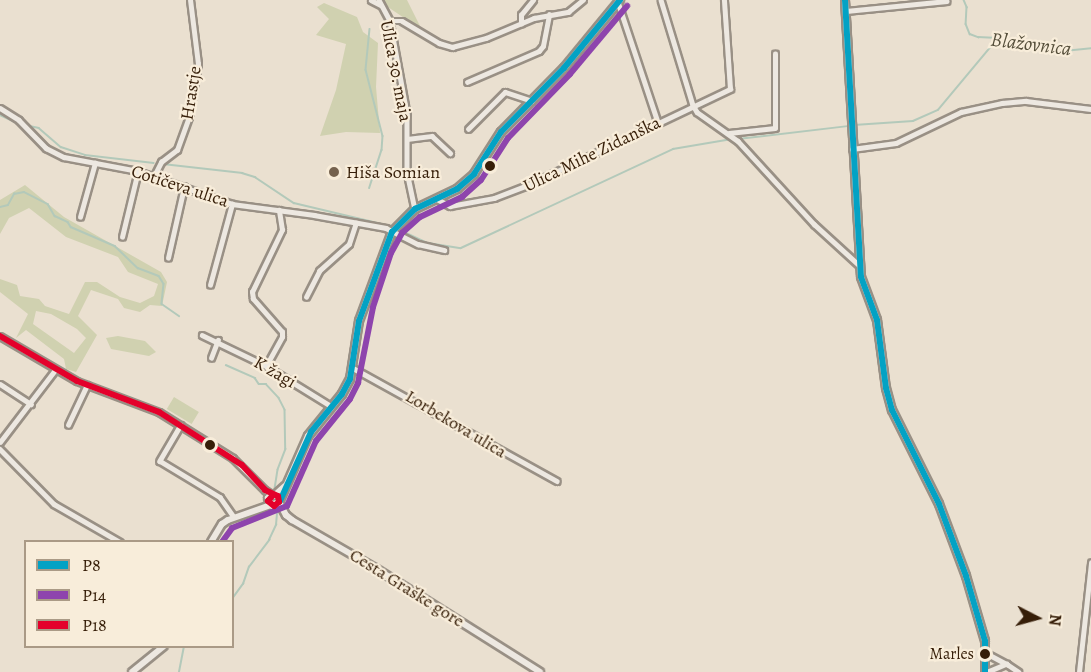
<!DOCTYPE html>
<meta charset="utf-8">
<style>
body{margin:0}
#map{position:relative;width:1091px;height:672px;overflow:hidden;background:#eae0d0;font-family:Alegreya,serif}
div>[style]{position:absolute}
.green>*{inset:0;background:#d0d1b0;transform-origin:0 0}
.stream>*{height:1.5px;margin:-0.75px;padding:0 0.75px;transform-origin:0.75px;border-radius:0.75px;background:#b3c9ba}
.roads{filter:drop-shadow(2px 0 #999085) drop-shadow(-2px 0 #999085) drop-shadow(0 2px #999085) drop-shadow(0 -2px #999085)}
.street>*{height:4.5px;margin:-2.25px;padding:0 2.25px;transform-origin:2.25px;border-radius:2.25px;background:#ede8e1}
.secondary>*{height:6px;margin:-3px;padding:0 3px;transform-origin:3px;border-radius:3px;background:#ede8e1}
.bus-1>*{height:6px;margin:-3px;padding:0 3px;transform-origin:3px;border-radius:3px;background:#03a2c4}
.bus-2>*{height:6px;margin:-3px;padding:0 3px;transform-origin:3px;border-radius:3px;background:#8e44ad}
.bus-3>*{height:6px;margin:-3px;padding:0 3px;transform-origin:3px;border-radius:3px;background:#e4002b}
.dots>*{width:16px;height:16px;translate:-50% -50%;box-sizing:border-box;border:3px solid #f8edda;border-radius:50%}
span{translate:-50% -50%;white-space:nowrap;text-align:center;line-height:1.15;-webkit-text-stroke:4.5px #f8edda;paint-order:stroke}
.bus-label{font-size:16px;color:#361e08}
.right{translate:-100% -50%;text-align:right}
.street-label{font-size:18px;color:#361e08}
.poi-label{font-size:18px;color:#361e08}
.left{translate:0 -50%;text-align:left}
.water-label{font-size:20px;color:#554e3a;font-style:italic}
.legend{position:absolute;left:24px;top:540px;width:210px;height:108px;box-sizing:border-box;background:#f8edda;border:2px solid #aa9a86;margin:0;padding:8px 10px;list-style:none;font-size:18px;color:#361e08}
.legend li{display:flex;align-items:center;gap:12px;height:30px}
.legend b{width:30px;border:2px solid #aa9a86}
.north{position:absolute;left:1007px;top:588px;width:60px;height:60px;-webkit-text-stroke:4px #f8edda;paint-order:stroke;rotate:96deg;font-size:16px;font-weight:700;line-height:24px;text-align:center;color:#361e08}
.north::after{content:'';display:block;margin:auto;width:21px;height:27px;background:#361e08;clip-path:polygon(50% 0,100% 100%,50% 72%,0 100%)}
</style>
<div id="map">
<div class="green">
<div style="clip-path:polygon(375px 0,407px 0,422px 30px,382px 3px)"></div>
<div style="clip-path:polygon(324px 3px,357px 17px,363px 32px,378px 43px,376px 87px,380px 133px,346px 132px,320px 136px,336px 90px,346px 44px,316px 35px,329px 19px,317px 7px)"></div>
<div style="clip-path:polygon(evenodd,25px 185px,64px 217px,161px 272px,167px 282px,162px 306px,150px 305px,140px 312px,124px 308px,118px 299px,91px 290px,78px 316px,97px 335px,76px 372px,66px 369px,64px 359px,26px 330px,16px 338px,28px 314px,0 292px,0 279px,17px 285px,20px 296px,39px 299px,45px 306px,69px 314px,85px 282px,97px 282px,120px 297px,140px 303px,154px 296px,158px 284px,128px 272px,118px 257px,66px 237px,29px 208px,9px 218px,0 234px,0 200px,25px 185px,36px 311px,51px 314px,77px 329px,86px 338px,74px 353px,33px 324px,36px 311px)"></div>
<div style="clip-path:polygon(118px 336px,145px 341px,156px 352px,149px 356px,111px 349px,106px 338px)"></div>
<div style="left:174px;top:397px;width:29px;height:14px;rotate:31deg"></div>
</div>
<div class="stream">
<div style="left:964px;top:0;width:8px;rotate:67deg"></div>
<div style="left:967px;top:7px;width:17px;rotate:93deg"></div>
<div style="left:966px;top:24px;width:11px;rotate:68deg"></div>
<div style="left:970px;top:34px;width:9px;rotate:21deg"></div>
<div style="left:978px;top:37px;width:20px;rotate:3deg"></div>
<div style="left:998px;top:38px;width:67px;rotate:11.1deg"></div>
<div style="left:1064px;top:51px;width:27px;rotate:-6deg"></div>
<div style="left:370px;top:29px;width:41px;rotate:95.6deg"></div>
<div style="left:366px;top:70px;width:68px;rotate:75.6deg"></div>
<div style="left:383px;top:136px;width:14px;rotate:94deg"></div>
<div style="left:382px;top:150px;width:40px;rotate:108deg"></div>
<div style="left:0;top:115px;width:23px;rotate:25deg"></div>
<div style="left:25px;top:125px;width:14px;rotate:12deg"></div>
<div style="left:39px;top:128px;width:29px;rotate:41deg"></div>
<div style="left:61px;top:147px;width:25px;rotate:18deg"></div>
<div style="left:85px;top:155px;width:69px;rotate:6.6deg"></div>
<div style="left:854px;top:125px;width:59px;rotate:-3.9deg"></div>
<div style="left:913px;top:121px;width:27px;rotate:-24deg"></div>
<div style="left:938px;top:110px;width:94px;rotate:-50.2deg"></div>
<div style="left:738px;top:139px;width:112px;rotate:-6.7deg"></div>
<div style="left:163px;top:164px;width:80px;rotate:6.5deg"></div>
<div style="left:242px;top:173px;width:14px;rotate:17deg"></div>
<div style="left:255px;top:177px;width:47px;rotate:33.7deg"></div>
<div style="left:294px;top:203px;width:90px;rotate:13.4deg"></div>
<div style="left:0;top:207px;width:8px;rotate:-14deg"></div>
<div style="left:8px;top:205px;width:13px;rotate:-61deg"></div>
<div style="left:14px;top:194px;width:10px;rotate:-11deg"></div>
<div style="left:24px;top:192px;width:27px;rotate:27deg"></div>
<div style="left:48px;top:204px;width:14px;rotate:60deg"></div>
<div style="left:55px;top:216px;width:14px;rotate:25deg"></div>
<div style="left:68px;top:222px;width:6px;rotate:59deg"></div>
<div style="left:71px;top:227px;width:48px;rotate:23.4deg"></div>
<div style="left:115px;top:246px;width:32px;rotate:44deg"></div>
<div style="left:138px;top:268px;width:22px;rotate:21deg"></div>
<div style="left:159px;top:276px;width:9px;rotate:58deg"></div>
<div style="left:164px;top:284px;width:20px;rotate:96deg"></div>
<div style="left:162px;top:304px;width:21px;rotate:35deg"></div>
<div style="left:400px;top:230px;width:31px;rotate:25deg"></div>
<div style="left:428px;top:243px;width:33px;rotate:9deg"></div>
<div style="left:461px;top:248px;width:234px;rotate:-25deg"></div>
<div style="left:673px;top:149px;width:61px;rotate:-9.5deg"></div>
<div style="left:226px;top:365px;width:32px;rotate:24deg"></div>
<div style="left:255px;top:378px;width:7px;rotate:56deg"></div>
<div style="left:259px;top:384px;width:7px"></div>
<div style="left:266px;top:384px;width:19px;rotate:47deg"></div>
<div style="left:279px;top:398px;width:13px;rotate:63deg"></div>
<div style="left:285px;top:410px;width:39px;rotate:89deg"></div>
<div style="left:286px;top:449px;width:22px;rotate:111deg"></div>
<div style="left:278px;top:470px;width:18px;rotate:99deg"></div>
<div style="left:232px;top:599px;width:19px;rotate:-54deg"></div>
<div style="left:243px;top:584px;width:18px;rotate:-71deg"></div>
<div style="left:249px;top:567px;width:34px;rotate:-53deg"></div>
<div style="left:269px;top:540px;width:17px;rotate:-65deg"></div>
<div style="left:276px;top:525px;width:12px;rotate:-85deg"></div>
<div style="left:179px;top:672px;width:26px;rotate:-79deg"></div>
</div>
<div class="roads">
<div class="street">
<div style="left:371px;top:0;width:11px;rotate:27deg"></div>
<div style="left:379px;top:0;width:24px;rotate:62deg"></div>
<div style="left:390px;top:21px;width:95px;rotate:79.6deg"></div>
<div style="left:407px;top:114px;width:58px;rotate:90deg"></div>
<div style="left:407px;top:172px;width:38px;rotate:78deg"></div>
<div style="left:661px;top:0;width:110px;rotate:73.1deg"></div>
<div style="left:693px;top:105px;width:8px;rotate:60deg"></div>
<div style="left:697px;top:112px;width:50px;rotate:35.3deg"></div>
<div style="left:738px;top:141px;width:113px;rotate:47.5deg"></div>
<div style="left:814px;top:224px;width:61px;rotate:42.3deg"></div>
<div style="left:618px;top:2px;width:126px;rotate:71.6deg"></div>
<div style="left:846px;top:11px;width:101px;rotate:-5.7deg"></div>
<div style="left:390px;top:21px;width:12px"></div>
<div style="left:402px;top:21px;width:43px;rotate:30.7deg"></div>
<div style="left:439px;top:43px;width:14px;rotate:17deg"></div>
<div style="left:452px;top:47px;width:35px;rotate:-15deg"></div>
<div style="left:486px;top:38px;width:52px;rotate:-22.6deg"></div>
<div style="left:534px;top:18px;width:35px;rotate:-10deg"></div>
<div style="left:568px;top:12px;width:19px;rotate:-39deg"></div>
<div style="left:521px;top:24px;width:9px;rotate:-90deg"></div>
<div style="left:521px;top:15px;width:19px;rotate:-51deg"></div>
<div style="left:467px;top:82px;width:78px;rotate:-23.3deg"></div>
<div style="left:539px;top:51px;width:6px;rotate:-51deg"></div>
<div style="left:543px;top:46px;width:32px;rotate:-79deg"></div>
<div style="left:0;top:108px;width:22px;rotate:32deg"></div>
<div style="left:19px;top:120px;width:39px;rotate:46deg"></div>
<div style="left:46px;top:148px;width:20px;rotate:27deg"></div>
<div style="left:64px;top:157px;width:75px;rotate:10.7deg"></div>
<div style="left:138px;top:171px;width:100px;rotate:19.3deg"></div>
<div style="left:232px;top:204px;width:83px;rotate:7.6deg"></div>
<div style="left:314px;top:215px;width:73px;rotate:10.2deg"></div>
<div style="left:386px;top:228px;width:36px;rotate:27deg"></div>
<div style="left:418px;top:244px;width:27px;rotate:13deg"></div>
<div style="left:468px;top:129px;width:52px;rotate:-45deg"></div>
<div style="left:505px;top:92px;width:28px;rotate:18deg"></div>
<div style="left:729px;top:133px;width:46px;rotate:-6.2deg"></div>
<div style="left:775px;top:128px;width:74px;rotate:-90deg"></div>
<div style="left:407px;top:139px;width:25px;rotate:-7deg"></div>
<div style="left:432px;top:136px;width:25px;rotate:43deg"></div>
<div style="left:852px;top:149px;width:44px;rotate:-7.8deg"></div>
<div style="left:896px;top:143px;width:72px;rotate:-25.5deg"></div>
<div style="left:961px;top:112px;width:42px;rotate:-12.4deg"></div>
<div style="left:1002px;top:103px;width:24px;rotate:-5deg"></div>
<div style="left:1026px;top:101px;width:65px;rotate:7deg"></div>
<div style="left:154px;top:176px;width:16px;rotate:-63deg"></div>
<div style="left:161px;top:162px;width:20px;rotate:-37deg"></div>
<div style="left:177px;top:150px;width:35px;rotate:-70deg"></div>
<div style="left:189px;top:117px;width:54px;rotate:-80.4deg"></div>
<div style="left:198px;top:64px;width:64px;rotate:-97.1deg"></div>
<div style="left:437px;top:199px;width:15px;rotate:28deg"></div>
<div style="left:450px;top:206px;width:45px;rotate:-10.3deg"></div>
<div style="left:494px;top:198px;width:34px;rotate:-21deg"></div>
<div style="left:526px;top:186px;width:226px;rotate:-25.4deg"></div>
<div style="left:730px;top:89px;width:89px;rotate:-93.9deg"></div>
<div style="left:80px;top:217px;width:56px;rotate:-74.5deg"></div>
<div style="left:122px;top:237px;width:68px;rotate:-76.4deg"></div>
<div style="left:168px;top:258px;width:73px;rotate:-77.3deg"></div>
<div style="left:210px;top:285px;width:84px;rotate:-74.8deg"></div>
<div style="left:306px;top:297px;width:29px;rotate:-63deg"></div>
<div style="left:319px;top:271px;width:40px;rotate:-42deg"></div>
<div style="left:349px;top:244px;width:22px;rotate:-72deg"></div>
<div style="left:202px;top:335px;width:71px;rotate:25.8deg"></div>
<div style="left:266px;top:366px;width:76px;rotate:31.6deg"></div>
<div style="left:0;top:336px;width:89px;rotate:30.3deg"></div>
<div style="left:77px;top:381px;width:88px;rotate:20.7deg"></div>
<div style="left:159px;top:412px;width:87px;rotate:31.9deg"></div>
<div style="left:233px;top:458px;width:45px;rotate:45deg"></div>
<div style="left:265px;top:490px;width:9px;rotate:32deg"></div>
<div style="left:211px;top:358px;width:19px;rotate:-69deg"></div>
<div style="left:266px;top:366px;width:33px;rotate:-61deg"></div>
<div style="left:282px;top:337px;width:5px;rotate:-90deg"></div>
<div style="left:282px;top:332px;width:44px;rotate:-131.3deg"></div>
<div style="left:253px;top:299px;width:7px;rotate:-98deg"></div>
<div style="left:252px;top:292px;width:69px;rotate:-64.2deg"></div>
<div style="left:282px;top:230px;width:20px;rotate:-99deg"></div>
<div style="left:353px;top:368px;width:233px;rotate:29deg"></div>
<div style="left:0;top:384px;width:37px;rotate:33deg"></div>
<div style="left:68px;top:425px;width:44px;rotate:-64.6deg"></div>
<div style="left:181px;top:425px;width:42px;rotate:120.3deg"></div>
<div style="left:160px;top:461px;width:70px;rotate:31deg"></div>
<div style="left:220px;top:497px;width:24px;rotate:55deg"></div>
<div style="left:0;top:442px;width:91px;rotate:-52.6deg"></div>
<div style="left:0;top:449px;width:77px;rotate:45.5deg"></div>
<div style="left:54px;top:504px;width:76px;rotate:29.9deg"></div>
<div style="left:986px;top:653px;width:24px;rotate:28deg"></div>
<div style="left:1007px;top:664px;width:21px;rotate:157deg"></div>
<div style="left:1007px;top:664px;width:14px;rotate:34deg"></div>
<div style="left:1079px;top:672px;width:110px;rotate:-83.7deg"></div>
</div>
<div class="secondary">
<div style="left:845px;top:0;width:277px;rotate:86.7deg"></div>
<div style="left:861px;top:277px;width:46px;rotate:69.6deg"></div>
<div style="left:877px;top:320px;width:69px;rotate:82.5deg"></div>
<div style="left:886px;top:388px;width:23px;rotate:75deg"></div>
<div style="left:892px;top:410px;width:105px;rotate:63.4deg"></div>
<div style="left:939px;top:504px;width:77px;rotate:69.4deg"></div>
<div style="left:966px;top:576px;width:68px;rotate:73.7deg"></div>
<div style="left:985px;top:641px;width:31px;rotate:90deg"></div>
<div style="left:275px;top:495px;width:13px;rotate:-42deg"></div>
<div style="left:279px;top:502px;width:72px;rotate:-66.3deg"></div>
<div style="left:308px;top:436px;width:54px;rotate:-51deg"></div>
<div style="left:342px;top:394px;width:17px;rotate:-62deg"></div>
<div style="left:350px;top:379px;width:59px;rotate:-81.2deg"></div>
<div style="left:359px;top:321px;width:95px;rotate:-69.7deg"></div>
<div style="left:392px;top:232px;width:33px;rotate:-45deg"></div>
<div style="left:415px;top:209px;width:47px;rotate:-25.5deg"></div>
<div style="left:457px;top:189px;width:23px;rotate:-41deg"></div>
<div style="left:474px;top:174px;width:50px;rotate:-57.3deg"></div>
<div style="left:501px;top:132px;width:90px;rotate:-45.5deg"></div>
<div style="left:564px;top:68px;width:88px;rotate:-50.5deg"></div>
<div style="left:279px;top:502px;width:15px;rotate:62deg"></div>
<div style="left:286px;top:515px;width:8px;rotate:40deg"></div>
<div style="left:292px;top:520px;width:96px;rotate:30deg"></div>
<div style="left:375px;top:568px;width:195px;rotate:32.2deg"></div>
<div style="left:272px;top:506px;width:9px;rotate:-117deg"></div>
<div style="left:268px;top:498px;width:6px;rotate:-31deg"></div>
<div style="left:273px;top:495px;width:4px;rotate:14deg"></div>
<div style="left:211px;top:542px;width:21px;rotate:-59deg"></div>
<div style="left:222px;top:524px;width:7px;rotate:-34deg"></div>
<div style="left:228px;top:520px;width:54px;rotate:-19.4deg"></div>
<div style="left:132px;top:672px;width:41px;rotate:-39.1deg"></div>
</div>
</div>
<div class="bus-1">
<div style="left:845px;top:0;width:277px;rotate:86.7deg"></div>
<div style="left:861px;top:277px;width:46px;rotate:69.6deg"></div>
<div style="left:877px;top:320px;width:69px;rotate:82.5deg"></div>
<div style="left:886px;top:388px;width:23px;rotate:75deg"></div>
<div style="left:892px;top:410px;width:105px;rotate:63.4deg"></div>
<div style="left:939px;top:504px;width:77px;rotate:69.4deg"></div>
<div style="left:966px;top:576px;width:68px;rotate:73.7deg"></div>
<div style="left:985px;top:641px;width:31px;rotate:90deg"></div>
<div style="left:280px;top:501px;width:76px;rotate:-65.8deg"></div>
<div style="left:311px;top:432px;width:49px;rotate:-50.8deg"></div>
<div style="left:342px;top:394px;width:17px;rotate:-62deg"></div>
<div style="left:350px;top:379px;width:59px;rotate:-81.2deg"></div>
<div style="left:359px;top:321px;width:95px;rotate:-69.7deg"></div>
<div style="left:392px;top:232px;width:33px;rotate:-45deg"></div>
<div style="left:415px;top:209px;width:47px;rotate:-25.5deg"></div>
<div style="left:457px;top:189px;width:23px;rotate:-41deg"></div>
<div style="left:474px;top:174px;width:50px;rotate:-57.3deg"></div>
<div style="left:501px;top:132px;width:90px;rotate:-45.5deg"></div>
<div style="left:564px;top:68px;width:88px;rotate:-50.5deg"></div>
</div>
<div class="bus-2">
<div style="left:222px;top:542px;width:17px;rotate:-54deg"></div>
<div style="left:232px;top:528px;width:59px;rotate:-21.8deg"></div>
<div style="left:287px;top:506px;width:71px;rotate:-66deg"></div>
<div style="left:316px;top:441px;width:54px;rotate:-51deg"></div>
<div style="left:350px;top:399px;width:18px;rotate:-63deg"></div>
<div style="left:358px;top:383px;width:77px;rotate:-78.8deg"></div>
<div style="left:373px;top:307px;width:57px;rotate:-71.6deg"></div>
<div style="left:391px;top:253px;width:23px;rotate:-61deg"></div>
<div style="left:402px;top:233px;width:24px;rotate:-42deg"></div>
<div style="left:420px;top:217px;width:47px;rotate:-25.5deg"></div>
<div style="left:462px;top:197px;width:25px;rotate:-42deg"></div>
<div style="left:481px;top:180px;width:50px;rotate:-57.3deg"></div>
<div style="left:508px;top:138px;width:89px;rotate:-45.9deg"></div>
<div style="left:570px;top:74px;width:89px;rotate:-50deg"></div>
</div>
<div class="bus-3">
<div style="left:0;top:336px;width:89px;rotate:30.3deg"></div>
<div style="left:77px;top:381px;width:88px;rotate:20.7deg"></div>
<div style="left:159px;top:412px;width:98px;rotate:32.6deg"></div>
<div style="left:242px;top:465px;width:34px;rotate:47deg"></div>
<div style="left:265px;top:490px;width:14px;rotate:25deg"></div>
<div style="left:278px;top:496px;width:6px;rotate:81deg"></div>
<div style="left:279px;top:502px;width:6px;rotate:141deg"></div>
<div style="left:274px;top:506px;width:8px;rotate:-140deg"></div>
<div style="left:268px;top:501px;width:8px;rotate:-50deg"></div>
</div>
<div class="dots">
<div style="left:490px;top:166px;background:#361e08"></div>
<div style="left:334px;top:172px;background:#75624e"></div>
<div style="left:210px;top:445px;background:#361e08"></div>
<div style="left:985px;top:654px;background:#361e08"></div>
</div>
<div class="bus-label">
<span class="right" style="left:974px;top:654px">Marles</span>
</div>
<div class="street-label">
<span style="left:396px;top:71px;rotate:79deg">Ulica 30. maja</span>
<span style="left:191px;top:93px;rotate:-81deg">Hrastje</span>
<span style="left:592px;top:154px;rotate:-26deg">Ulica Mihe Zidanška</span>
<span style="left:180px;top:186px;rotate:18deg">Cotičeva ulica</span>
<span style="left:275px;top:372px;rotate:30deg">K žagi</span>
<span style="left:456px;top:424px;rotate:31deg">Lorbekova ulica</span>
<span style="left:407px;top:588px;rotate:32deg">Cesta Graške gore</span>
</div>
<div class="poi-label">
<span class="left" style="left:346px;top:172px">Hiša Somian</span>
</div>
<div class="water-label">
<span style="left:1031px;top:44px;rotate:7deg">Blažovnica</span>
</div>
<ul class="legend">
<li><b style="height:8px;background:#03a2c4"></b>P8</li>
<li><b style="height:8px;background:#8e44ad"></b>P14</li>
<li><b style="height:8px;background:#e4002b"></b>P18</li>
</ul>
<div class="north">N</div>
</div>
